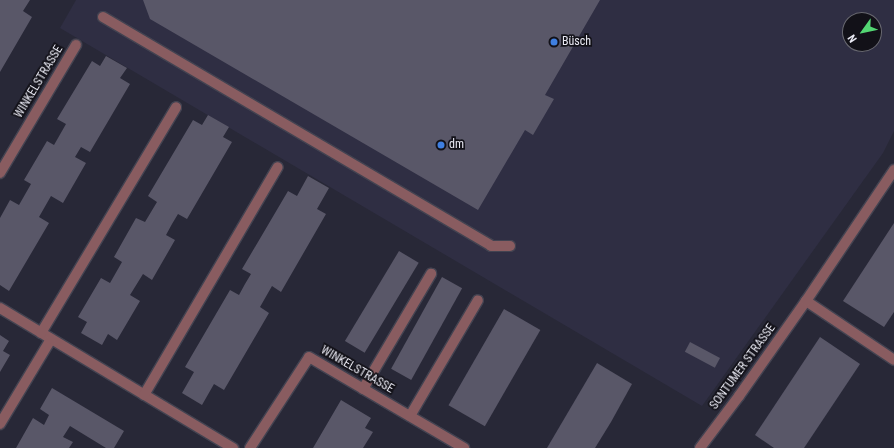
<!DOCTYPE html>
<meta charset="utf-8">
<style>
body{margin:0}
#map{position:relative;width:894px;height:448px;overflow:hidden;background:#282837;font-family:"Roboto Condensed",sans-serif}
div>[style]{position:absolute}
.built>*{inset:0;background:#2f2e43}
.building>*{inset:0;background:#595768;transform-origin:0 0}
.roads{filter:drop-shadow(1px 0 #434351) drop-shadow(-1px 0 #434351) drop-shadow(0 1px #434351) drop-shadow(0 -1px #434351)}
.service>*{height:10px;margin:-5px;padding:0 5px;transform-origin:5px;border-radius:5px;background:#895c60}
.minor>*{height:10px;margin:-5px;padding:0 5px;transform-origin:5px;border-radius:5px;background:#895c60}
.dots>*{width:11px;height:11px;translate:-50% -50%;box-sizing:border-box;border:2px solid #121118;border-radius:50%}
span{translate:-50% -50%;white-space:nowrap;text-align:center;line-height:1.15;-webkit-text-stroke:3.5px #121118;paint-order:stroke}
.poi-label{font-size:12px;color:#eaeaf4}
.left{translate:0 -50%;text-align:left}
.street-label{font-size:12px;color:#eaeaf4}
.north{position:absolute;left:842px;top:12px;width:40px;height:40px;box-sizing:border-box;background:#121118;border:1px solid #686870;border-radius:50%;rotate:237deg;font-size:11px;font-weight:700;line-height:16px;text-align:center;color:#eaeaf4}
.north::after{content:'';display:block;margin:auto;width:14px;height:18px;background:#53d673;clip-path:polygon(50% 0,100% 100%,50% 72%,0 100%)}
</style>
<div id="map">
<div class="built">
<div style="clip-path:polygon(evenodd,76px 0,894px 0,894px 131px,883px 153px,702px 406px,60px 28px,76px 0,850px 20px,874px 20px,874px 44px,850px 44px,850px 20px)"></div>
</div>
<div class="building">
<div style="clip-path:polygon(0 0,30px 0,23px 11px,32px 17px,0 72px)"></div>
<div style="clip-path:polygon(143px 0,600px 0,545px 95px,554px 99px,533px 135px,525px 130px,478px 210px,150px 19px)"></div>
<div style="clip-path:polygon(106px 56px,127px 68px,120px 78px,130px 84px,90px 152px,81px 147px,75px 157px,86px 163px,63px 203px,51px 196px,39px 217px,49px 223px,9px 291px,0 285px,0 218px,10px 200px,19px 205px,31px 184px,24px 180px,47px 141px,54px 145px,66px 124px,57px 119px,92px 61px,100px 66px)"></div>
<div style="clip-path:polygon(208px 115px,229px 127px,223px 137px,232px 142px,187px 219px,178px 214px,172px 224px,166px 235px,175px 240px,152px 280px,143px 274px,130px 295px,140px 301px,117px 340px,108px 334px,102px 345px,81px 333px,87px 322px,78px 317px,101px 278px,110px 283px,122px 262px,114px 257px,136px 218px,145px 222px,157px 202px,148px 196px,193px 120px,202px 125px)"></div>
<div style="clip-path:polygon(308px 176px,329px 188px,317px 209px,326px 214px,281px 292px,272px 286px,260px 307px,269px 313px,224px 390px,214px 384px,202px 405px,182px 393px,194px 372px,185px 367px,230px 290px,239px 295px,245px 284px,251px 274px,242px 269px,288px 191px,297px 196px)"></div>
<div style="clip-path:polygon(894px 223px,894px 312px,884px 327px,843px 301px)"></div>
<div style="left:399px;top:251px;width:23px;height:105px;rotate:31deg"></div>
<div style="left:442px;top:277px;width:23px;height:105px;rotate:29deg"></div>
<div style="left:504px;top:309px;width:42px;height:111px;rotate:30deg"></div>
<div style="clip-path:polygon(0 335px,9px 341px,3px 351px,10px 355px,0 372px)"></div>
<div style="clip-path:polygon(820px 337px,860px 364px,804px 448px,774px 448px,755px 435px)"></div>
<div style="left:690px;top:342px;width:34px;height:11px;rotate:28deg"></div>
<div style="clip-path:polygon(597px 363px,632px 384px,611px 422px,595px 448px,547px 448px)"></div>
<div style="clip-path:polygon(52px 388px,124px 431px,114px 448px,106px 448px,70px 426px,63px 437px,73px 442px,69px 448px,16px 448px,33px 418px,44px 425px,49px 415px,40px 409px)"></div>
<div style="clip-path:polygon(341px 400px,371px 418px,365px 428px,373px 432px,363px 448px,313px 448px)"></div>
</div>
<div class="roads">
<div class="service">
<div style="left:103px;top:17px;width:451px;rotate:30.5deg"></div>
<div style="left:491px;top:246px;width:19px"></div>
<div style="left:363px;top:389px;width:134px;rotate:-59.4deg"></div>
<div style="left:410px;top:416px;width:134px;rotate:-59.6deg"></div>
</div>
<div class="minor">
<div style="left:0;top:173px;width:149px;rotate:-59.3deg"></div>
<div style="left:806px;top:301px;width:106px;rotate:33.8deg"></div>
<div style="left:0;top:308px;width:272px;rotate:31deg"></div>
<div style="left:41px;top:333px;width:263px;rotate:-59.1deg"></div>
<div style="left:144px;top:395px;width:264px;rotate:-59.6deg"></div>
<div style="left:0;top:424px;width:99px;rotate:-59deg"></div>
<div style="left:250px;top:448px;width:108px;rotate:-57deg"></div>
<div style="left:309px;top:357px;width:180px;rotate:30.4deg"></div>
<div style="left:700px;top:448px;width:65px;rotate:-53.1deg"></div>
<div style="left:739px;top:396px;width:116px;rotate:-54.8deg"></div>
<div style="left:806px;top:301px;width:158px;rotate:-56.1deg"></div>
</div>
</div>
<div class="dots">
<div style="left:554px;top:42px;background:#3f7fe0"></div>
<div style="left:441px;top:145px;background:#3f7fe0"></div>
</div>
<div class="poi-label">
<span class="left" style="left:562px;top:42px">Büsch</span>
<span class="left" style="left:449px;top:145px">dm</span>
</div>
<div class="street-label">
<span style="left:39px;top:82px;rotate:-59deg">WINKELSTRASSE</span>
<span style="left:743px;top:367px;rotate:-54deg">SONTUMER STRASSE</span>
<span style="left:357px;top:370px;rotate:30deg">WINKELSTRASSE</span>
</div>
<div class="north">N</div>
</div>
